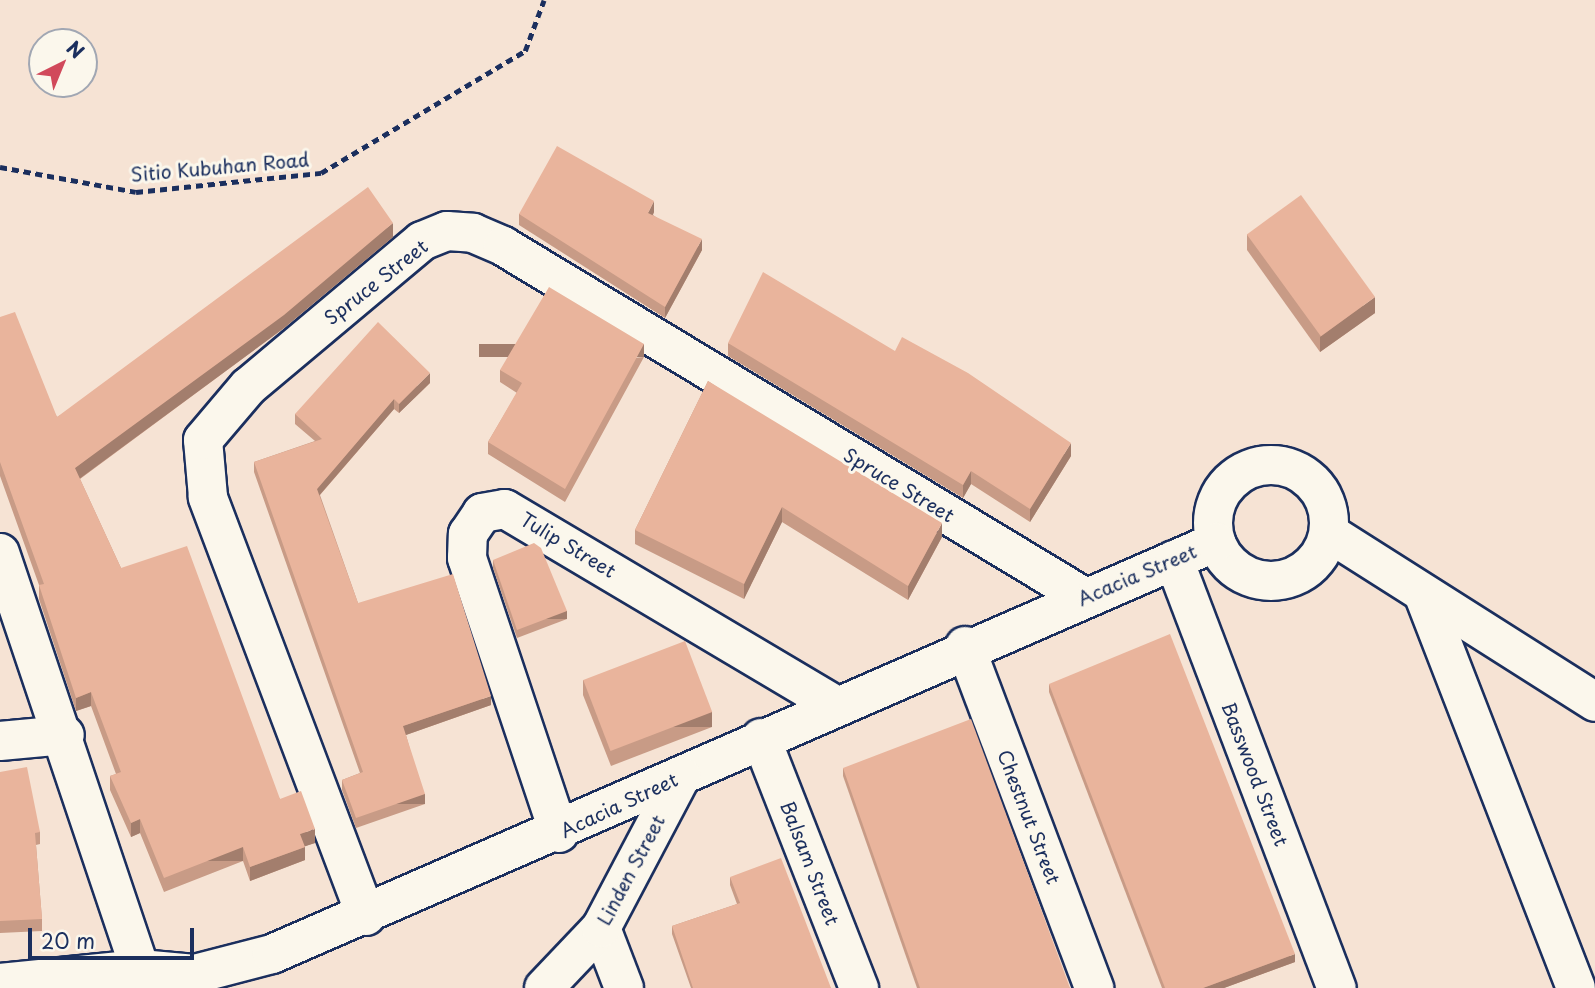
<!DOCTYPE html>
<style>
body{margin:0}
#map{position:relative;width:1595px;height:988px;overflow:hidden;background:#f6e3d4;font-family:"Playpen Sans",sans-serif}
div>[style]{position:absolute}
.path>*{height:4.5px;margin-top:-2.25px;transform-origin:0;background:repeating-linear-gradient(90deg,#1b2f5e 0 7px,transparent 0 12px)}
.roads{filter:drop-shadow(2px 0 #1b2f5e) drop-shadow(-2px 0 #1b2f5e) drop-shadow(0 2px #1b2f5e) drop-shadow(0 -2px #1b2f5e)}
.minor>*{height:38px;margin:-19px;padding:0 19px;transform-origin:19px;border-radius:19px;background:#fbf7ec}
.minor>.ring{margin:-19px;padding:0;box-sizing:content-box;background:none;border:38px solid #fbf7ec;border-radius:50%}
.wall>*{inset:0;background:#c89b86}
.shaded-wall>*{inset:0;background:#a37e6d;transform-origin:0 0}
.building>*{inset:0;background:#e9b49c;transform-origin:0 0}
span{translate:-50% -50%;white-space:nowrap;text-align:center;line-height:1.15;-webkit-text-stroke:6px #fbf7ec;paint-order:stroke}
.street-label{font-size:19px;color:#1b2f5e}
.north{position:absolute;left:28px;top:28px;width:70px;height:70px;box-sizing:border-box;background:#fbf7ec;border:2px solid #a1a7b3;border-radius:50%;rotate:43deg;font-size:19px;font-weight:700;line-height:28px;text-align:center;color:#1b2f5e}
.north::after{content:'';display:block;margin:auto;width:24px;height:32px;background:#d1495b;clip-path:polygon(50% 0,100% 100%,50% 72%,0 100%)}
.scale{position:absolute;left:28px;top:928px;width:166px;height:32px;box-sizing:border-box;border:4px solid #1b2f5e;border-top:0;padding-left:9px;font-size:21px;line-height:24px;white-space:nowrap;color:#1b2f5e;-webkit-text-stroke:5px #fbf7ec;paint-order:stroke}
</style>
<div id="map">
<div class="path">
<div style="left:0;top:167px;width:138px;rotate:10.4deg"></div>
<div style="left:136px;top:192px;width:186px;rotate:-5.9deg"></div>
<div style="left:321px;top:173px;width:238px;rotate:-30.9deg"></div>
<div style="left:525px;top:51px;width:54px;rotate:-69.6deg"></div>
</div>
<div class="roads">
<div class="minor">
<div class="ring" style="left:1213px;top:465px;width:78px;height:78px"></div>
<div style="left:1329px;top:533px;width:315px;rotate:32.4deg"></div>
<div style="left:0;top:553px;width:439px;rotate:71.4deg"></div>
<div style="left:1174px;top:560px;width:458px;rotate:69.2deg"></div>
<div style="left:1424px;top:596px;width:420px;rotate:68.8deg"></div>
<div style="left:965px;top:646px;width:366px;rotate:69.3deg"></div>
<div style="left:761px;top:738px;width:269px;rotate:68.6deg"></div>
<div style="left:0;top:741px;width:65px;rotate:-5.3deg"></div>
<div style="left:559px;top:833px;width:290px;rotate:-108.5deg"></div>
<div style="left:467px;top:558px;width:24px;rotate:-88deg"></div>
<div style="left:468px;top:534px;width:25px;rotate:-56deg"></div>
<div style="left:482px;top:513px;width:23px;rotate:-10deg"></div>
<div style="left:505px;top:509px;width:382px;rotate:30.7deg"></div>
<div style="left:366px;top:916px;width:448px;rotate:-110.7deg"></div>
<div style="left:208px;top:497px;width:57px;rotate:-95deg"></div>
<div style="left:203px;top:440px;width:70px;rotate:-49.7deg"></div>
<div style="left:248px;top:387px;width:227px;rotate:-40deg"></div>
<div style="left:422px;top:241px;width:27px;rotate:-22deg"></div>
<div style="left:447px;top:231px;width:26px;rotate:4deg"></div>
<div style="left:473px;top:233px;width:33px;rotate:23deg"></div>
<div style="left:503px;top:246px;width:679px;rotate:31.14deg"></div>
<div style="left:601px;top:928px;width:64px;rotate:69deg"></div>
<div style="left:0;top:983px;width:141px;rotate:-5.7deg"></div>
<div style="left:140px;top:969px;width:55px;rotate:5.2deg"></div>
<div style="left:195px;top:974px;width:80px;rotate:-14.6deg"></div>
<div style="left:272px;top:954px;width:1030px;rotate:-23.58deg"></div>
<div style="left:544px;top:988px;width:83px;rotate:-46.5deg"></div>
<div style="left:601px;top:928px;width:172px;rotate:-62.2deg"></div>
</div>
</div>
<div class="wall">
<div style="clip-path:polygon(654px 212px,653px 215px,702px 250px,665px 318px,519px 225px,519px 214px)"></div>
<div style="clip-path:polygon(1247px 234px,1375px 313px,1320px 352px,1247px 250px)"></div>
<div style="clip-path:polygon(393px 237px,284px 328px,80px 479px,121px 568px,280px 799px,315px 843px,305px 846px,305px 860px,250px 881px,243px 861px,164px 892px,140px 833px,131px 837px,110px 790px,110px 776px,116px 774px,91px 706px,76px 711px,39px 599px,39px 585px,0 476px,0 317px,57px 417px)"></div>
<div style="clip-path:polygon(728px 343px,1071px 456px,1030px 522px,971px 484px,963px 498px,728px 356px)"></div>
<div style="clip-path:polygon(644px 357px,565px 502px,488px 454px,488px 442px,517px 393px,500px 382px,500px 370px)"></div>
<div style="clip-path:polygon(708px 381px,942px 537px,908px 600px,782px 522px,744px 599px,635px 544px,635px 530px)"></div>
<div style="clip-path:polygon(430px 383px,399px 413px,394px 409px,320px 495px,358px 603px,491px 705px,406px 735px,425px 804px,356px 828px,342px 790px,342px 780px,360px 773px,254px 472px,254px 462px,315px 441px,295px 424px,295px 414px)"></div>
<div style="clip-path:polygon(493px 560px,567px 619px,517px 638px,493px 568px)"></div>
<div style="clip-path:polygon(583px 680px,712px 727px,611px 766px,583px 695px)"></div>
<div style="clip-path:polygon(1049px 684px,1295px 962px,1224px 988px,1162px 988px,1049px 692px)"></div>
<div style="clip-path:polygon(843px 768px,1070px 988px,917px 988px,843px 776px)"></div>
<div style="clip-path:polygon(0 772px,40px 832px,40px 844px,36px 845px,42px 919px,42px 931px,0 933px)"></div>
<div style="clip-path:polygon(730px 877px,831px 988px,691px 988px,672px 934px,672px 926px,737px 904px,730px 885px)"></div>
</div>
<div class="shaded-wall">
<div style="clip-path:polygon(654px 201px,654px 212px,648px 224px,648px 213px)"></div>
<div style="clip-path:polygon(393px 223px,393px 237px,284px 328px,75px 482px,75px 468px)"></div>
<div style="clip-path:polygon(702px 239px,702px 250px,665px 318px,665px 307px)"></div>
<div style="clip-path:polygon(1375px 297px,1375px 313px,1320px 352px,1320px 337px)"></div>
<div style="left:644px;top:344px;width:13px;height:165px;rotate:90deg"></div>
<div style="clip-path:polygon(430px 373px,430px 383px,399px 413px,399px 404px)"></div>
<div style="clip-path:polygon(394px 399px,394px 409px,317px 498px,317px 489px)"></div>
<div style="clip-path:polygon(1071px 443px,1071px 456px,1030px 522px,1030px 509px)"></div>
<div style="clip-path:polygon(971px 471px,971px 484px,963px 498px,963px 485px)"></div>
<div style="clip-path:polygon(782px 507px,782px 522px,744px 599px,744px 584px)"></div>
<div style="clip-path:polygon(942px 523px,942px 537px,908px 600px,908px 586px)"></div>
<div style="left:567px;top:611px;width:8px;height:53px;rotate:90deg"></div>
<div style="clip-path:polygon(91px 692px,91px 706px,76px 711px,76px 698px)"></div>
<div style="clip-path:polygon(491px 696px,491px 705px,403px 736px,403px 726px)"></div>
<div style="left:712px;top:712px;width:15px;height:108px;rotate:90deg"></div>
<div style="left:425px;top:794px;width:10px;height:73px;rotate:90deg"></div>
<div style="clip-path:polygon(140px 819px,140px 833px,131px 837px,131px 823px)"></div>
<div style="clip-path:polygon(315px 829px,315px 843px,300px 848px,300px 834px)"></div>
<div style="left:243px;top:847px;width:14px;height:85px;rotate:90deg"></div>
<div style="clip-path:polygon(305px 847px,305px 860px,250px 881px,250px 867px)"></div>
<div style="clip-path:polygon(1295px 954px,1295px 962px,1224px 988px,1203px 988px)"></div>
</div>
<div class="building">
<div style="clip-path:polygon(557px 146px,654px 201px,648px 213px,702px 239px,665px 307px,519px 214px)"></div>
<div style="clip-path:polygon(368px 187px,393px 223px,284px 315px,75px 468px,121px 568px,187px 546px,280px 799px,301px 791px,315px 829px,300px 834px,305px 847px,250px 867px,243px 847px,164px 878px,140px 819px,131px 823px,110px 776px,121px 772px,91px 692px,76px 698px,39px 585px,44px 584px,0 462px,0 317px,15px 312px,57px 417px)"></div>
<div style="left:1301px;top:195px;width:126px;height:67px;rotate:54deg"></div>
<div style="clip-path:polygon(763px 272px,895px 351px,902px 337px,968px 373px,1071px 443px,1030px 509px,971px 471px,963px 485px,728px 343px)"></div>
<div style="clip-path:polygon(549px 287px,644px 344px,565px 489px,488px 442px,522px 383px,500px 370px)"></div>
<div style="clip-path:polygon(378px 322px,430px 373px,399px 404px,394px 399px,317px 489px,358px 603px,453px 574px,491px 696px,403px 726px,425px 794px,356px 818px,342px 780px,363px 772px,254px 462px,322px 439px,295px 414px)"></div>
<div style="clip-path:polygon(708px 381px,942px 523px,908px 586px,782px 507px,744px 584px,635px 530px)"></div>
<div style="clip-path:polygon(534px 543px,541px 548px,567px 611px,517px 630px,493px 560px)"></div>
<div style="clip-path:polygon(1170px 634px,1295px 954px,1203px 988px,1165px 988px,1049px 684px)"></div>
<div style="left:685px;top:641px;width:76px;height:109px;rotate:69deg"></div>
<div style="clip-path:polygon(971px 719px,1070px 988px,920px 988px,843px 768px)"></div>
<div style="clip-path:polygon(27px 767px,40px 832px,35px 833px,42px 919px,0 921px,0 772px)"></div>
<div style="clip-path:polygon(781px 858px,831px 988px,693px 988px,672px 926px,740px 903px,730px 877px)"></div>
</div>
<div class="street-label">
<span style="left:220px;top:167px;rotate:-5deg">Sitio Kubuhan Road</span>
<span style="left:376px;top:282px;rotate:-38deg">Spruce Street</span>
<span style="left:899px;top:485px;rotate:31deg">Spruce Street</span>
<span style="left:568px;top:545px;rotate:31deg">Tulip Street</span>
<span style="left:1137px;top:575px;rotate:-23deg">Acacia Street</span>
<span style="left:1255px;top:774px;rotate:69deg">Basswood Street</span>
<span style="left:619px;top:805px;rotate:-25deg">Acacia Street</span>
<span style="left:1029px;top:817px;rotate:69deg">Chestnut Street</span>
<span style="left:810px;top:863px;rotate:69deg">Balsam Street</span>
<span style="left:631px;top:870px;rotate:-62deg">Linden Street</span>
</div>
<div class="north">N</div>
<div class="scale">20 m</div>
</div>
